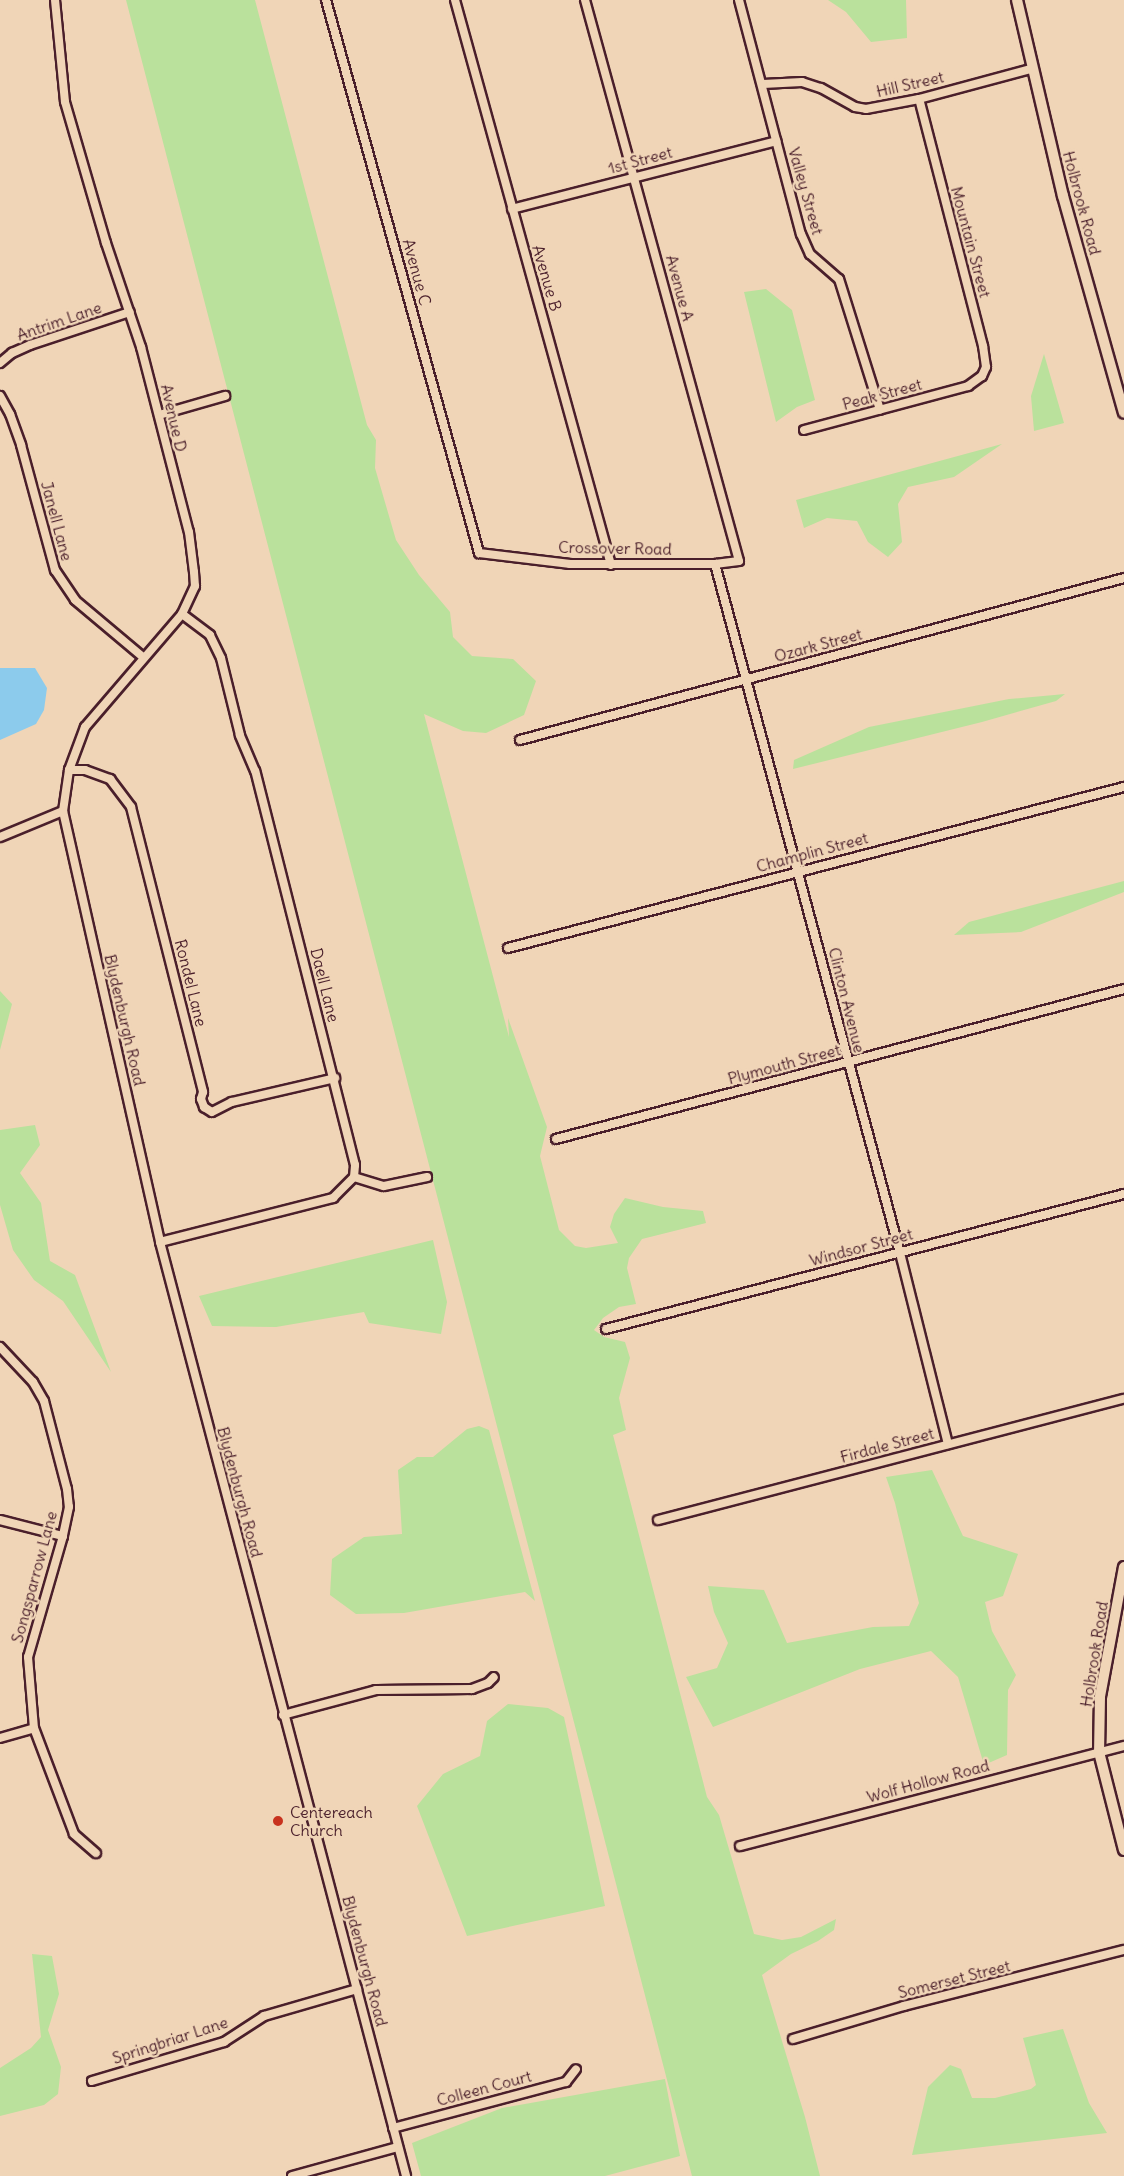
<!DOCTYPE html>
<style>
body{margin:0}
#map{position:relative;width:1124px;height:2176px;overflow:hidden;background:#f0d5b7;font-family:Delius,sans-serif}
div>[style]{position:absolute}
.green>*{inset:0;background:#bae19c}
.water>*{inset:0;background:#8ccbec}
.roads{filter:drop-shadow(2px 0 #4a1f2b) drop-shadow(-2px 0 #4a1f2b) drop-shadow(0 2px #4a1f2b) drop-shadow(0 -2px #4a1f2b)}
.minor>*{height:8px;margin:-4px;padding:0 4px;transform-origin:4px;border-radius:4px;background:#f0d5b7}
.tertiary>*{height:10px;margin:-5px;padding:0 5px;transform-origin:5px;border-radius:5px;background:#f0d5b7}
.dots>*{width:16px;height:16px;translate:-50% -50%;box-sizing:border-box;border:3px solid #f0d5b7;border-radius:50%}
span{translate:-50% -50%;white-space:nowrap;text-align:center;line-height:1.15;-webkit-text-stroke:5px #f0d5b7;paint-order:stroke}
.street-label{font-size:16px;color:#4a1f2b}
.poi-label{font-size:16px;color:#4a1f2b}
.left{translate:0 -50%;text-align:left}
</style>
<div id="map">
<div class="green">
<div style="clip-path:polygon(126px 0,255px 0,367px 425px,376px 440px,375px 468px,396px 540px,419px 575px,450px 612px,453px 637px,472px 656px,513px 659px,536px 681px,524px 715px,486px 733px,463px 731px,424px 714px,509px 1037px,508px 1018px,547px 1127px,540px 1156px,559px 1230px,575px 1246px,586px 1248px,618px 1243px,610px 1227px,614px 1214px,625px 1198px,663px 1207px,703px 1211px,706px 1223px,642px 1239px,629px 1258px,627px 1268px,636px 1304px,619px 1307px,603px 1318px,594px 1330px,604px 1337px,625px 1342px,630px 1358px,619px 1398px,626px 1430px,613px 1435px,707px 1797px,719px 1815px,754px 1934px,782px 1940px,801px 1937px,836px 1919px,834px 1930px,818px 1941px,791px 1954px,762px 1975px,805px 2117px,820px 2176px,692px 2176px)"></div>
<div style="clip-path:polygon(828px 0,906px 0,907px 38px,871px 42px,846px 12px)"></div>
<div style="clip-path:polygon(766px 289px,792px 310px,815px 400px,797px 407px,776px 422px,744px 292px)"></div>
<div style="clip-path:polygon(1044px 354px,1064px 423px,1034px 431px,1031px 396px)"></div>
<div style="clip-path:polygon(1002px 444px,954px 477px,908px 487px,898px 504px,902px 542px,888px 557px,868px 542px,857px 521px,827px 518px,804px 528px,796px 500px)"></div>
<div style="clip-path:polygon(1065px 694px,1056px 701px,982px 722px,793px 769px,794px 760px,869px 727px,1009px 699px)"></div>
<div style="clip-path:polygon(1124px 881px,1124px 892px,1021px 932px,954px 935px,969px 922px)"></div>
<div style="clip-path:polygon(0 991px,12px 1004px,0 1050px)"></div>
<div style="clip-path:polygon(35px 1125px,40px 1145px,20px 1173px,41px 1203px,50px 1261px,75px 1275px,111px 1372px,63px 1301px,34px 1280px,13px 1250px,0 1205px,0 1130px)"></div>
<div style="clip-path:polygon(433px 1240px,447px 1302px,441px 1334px,369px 1323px,364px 1312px,276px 1327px,212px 1326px,199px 1296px)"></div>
<div style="clip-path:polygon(479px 1426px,489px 1430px,535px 1601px,525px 1592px,404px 1613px,356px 1614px,330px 1595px,332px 1559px,364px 1537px,402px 1534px,398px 1470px,417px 1457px,433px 1457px,467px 1429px)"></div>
<div style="clip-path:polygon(932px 1470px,963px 1536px,1018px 1554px,1003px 1596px,985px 1602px,992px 1631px,1016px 1675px,1008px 1690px,1007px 1755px,984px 1765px,958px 1677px,931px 1651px,860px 1669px,713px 1727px,686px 1677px,717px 1668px,728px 1643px,714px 1612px,708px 1586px,764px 1590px,787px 1643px,873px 1627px,909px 1626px,919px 1603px,895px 1503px,886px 1477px)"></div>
<div style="clip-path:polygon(508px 1704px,548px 1708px,564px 1717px,605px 1906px,467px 1936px,417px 1806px,443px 1774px,480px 1756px,487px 1721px)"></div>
<div style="clip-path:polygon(32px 1954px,52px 1956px,59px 1994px,48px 2030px,61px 2067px,58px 2094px,44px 2105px,0 2116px,0 2068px,31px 2048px,41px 2037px)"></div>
<div style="clip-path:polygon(1063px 2029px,1089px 2103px,1107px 2133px,912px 2155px,928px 2087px,950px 2065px,961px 2069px,972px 2098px,995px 2098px,1031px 2089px,1036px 2085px,1023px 2038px)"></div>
<div style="clip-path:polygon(665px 2079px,680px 2156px,605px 2176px,421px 2176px,412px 2143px,502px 2108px)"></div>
</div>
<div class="water">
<div style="clip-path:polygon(0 668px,35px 668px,47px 688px,44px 710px,36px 724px,0 740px)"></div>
</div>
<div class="roads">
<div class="minor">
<div style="left:55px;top:0;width:102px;rotate:84.4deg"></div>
<div style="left:65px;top:102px;width:147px;rotate:73.8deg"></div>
<div style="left:106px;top:243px;width:110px;rotate:71.4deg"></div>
<div style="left:141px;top:347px;width:191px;rotate:75.5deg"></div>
<div style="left:189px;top:532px;width:40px;rotate:82.9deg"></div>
<div style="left:194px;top:572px;width:14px;rotate:86deg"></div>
<div style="left:195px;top:586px;width:31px;rotate:115deg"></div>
<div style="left:182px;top:614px;width:149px;rotate:130.6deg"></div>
<div style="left:85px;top:727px;width:46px;rotate:110.4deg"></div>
<div style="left:69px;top:770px;width:41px;rotate:98.3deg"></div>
<div style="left:63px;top:811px;width:442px;rotate:77.3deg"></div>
<div style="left:160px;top:1242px;width:966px;rotate:75.24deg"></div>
<div style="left:326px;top:0;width:574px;rotate:74.53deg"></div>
<div style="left:479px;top:553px;width:92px;rotate:6.9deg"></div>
<div style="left:570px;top:564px;width:145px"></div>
<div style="left:715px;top:564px;width:24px;rotate:-7deg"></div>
<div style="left:739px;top:561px;width:582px;rotate:-105.35deg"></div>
<div style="left:455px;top:0;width:586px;rotate:74.56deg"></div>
<div style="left:739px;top:0;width:242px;rotate:75.2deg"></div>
<div style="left:801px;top:234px;width:22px;rotate:66deg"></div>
<div style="left:810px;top:254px;width:38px;rotate:41deg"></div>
<div style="left:839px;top:279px;width:137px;rotate:72.6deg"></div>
<div style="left:763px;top:84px;width:39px;rotate:-3deg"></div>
<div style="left:802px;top:82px;width:20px;rotate:18deg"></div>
<div style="left:821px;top:88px;width:39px;rotate:29deg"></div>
<div style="left:855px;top:107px;width:11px;rotate:10deg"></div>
<div style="left:866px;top:109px;width:54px;rotate:-10.7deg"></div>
<div style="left:919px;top:99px;width:116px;rotate:-15deg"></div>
<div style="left:512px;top:209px;width:273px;rotate:-14.4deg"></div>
<div style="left:0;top:363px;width:16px;rotate:-40deg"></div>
<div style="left:12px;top:353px;width:20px;rotate:-24deg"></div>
<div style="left:30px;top:345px;width:105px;rotate:-18.3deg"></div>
<div style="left:0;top:396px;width:21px;rotate:61deg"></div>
<div style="left:10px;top:414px;width:33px;rotate:70deg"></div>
<div style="left:21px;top:445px;width:130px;rotate:74.8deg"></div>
<div style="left:55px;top:570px;width:36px;rotate:56deg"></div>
<div style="left:75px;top:600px;width:89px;rotate:40deg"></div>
<div style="left:159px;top:415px;width:69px;rotate:-16.1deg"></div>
<div style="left:804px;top:430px;width:170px;rotate:-15deg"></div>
<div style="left:968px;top:386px;width:17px;rotate:-36deg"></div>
<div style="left:982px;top:376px;width:10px;rotate:-66deg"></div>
<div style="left:986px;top:367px;width:21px;rotate:-98deg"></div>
<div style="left:983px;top:346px;width:255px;rotate:-104.5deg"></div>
<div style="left:715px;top:564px;width:713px;rotate:74.97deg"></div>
<div style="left:900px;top:1253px;width:197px;rotate:75.9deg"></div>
<div style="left:520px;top:740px;width:625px;rotate:-15.01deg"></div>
<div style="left:69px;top:770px;width:16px"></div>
<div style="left:85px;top:770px;width:27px;rotate:20deg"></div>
<div style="left:110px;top:779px;width:35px;rotate:53deg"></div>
<div style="left:131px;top:807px;width:294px;rotate:75.8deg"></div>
<div style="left:203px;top:1092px;width:7px;rotate:106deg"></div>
<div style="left:201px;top:1099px;width:9px;rotate:69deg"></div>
<div style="left:204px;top:1107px;width:9px;rotate:32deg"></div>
<div style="left:212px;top:1112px;width:22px;rotate:-27deg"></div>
<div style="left:232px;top:1102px;width:106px;rotate:-13.1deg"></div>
<div style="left:0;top:837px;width:68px;rotate:-22.4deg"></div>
<div style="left:508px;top:948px;width:637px;rotate:-14.65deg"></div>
<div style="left:556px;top:1139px;width:587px;rotate:-14.79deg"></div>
<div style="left:354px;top:1177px;width:31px;rotate:17deg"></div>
<div style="left:384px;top:1186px;width:44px;rotate:-11.8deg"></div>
<div style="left:160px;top:1242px;width:179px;rotate:-14.3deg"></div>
<div style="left:333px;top:1198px;width:30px;rotate:-45deg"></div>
<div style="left:354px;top:1177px;width:12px;rotate:-85deg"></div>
<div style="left:355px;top:1165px;width:406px;rotate:-104.2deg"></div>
<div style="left:255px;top:771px;width:39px;rotate:-113deg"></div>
<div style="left:240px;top:735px;width:79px;rotate:-103.9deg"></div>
<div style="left:221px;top:658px;width:25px;rotate:-116deg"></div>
<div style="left:210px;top:635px;width:35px;rotate:-143deg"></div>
<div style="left:606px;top:1329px;width:535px;rotate:-14.61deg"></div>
<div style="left:0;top:1347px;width:48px;rotate:46.7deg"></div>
<div style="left:33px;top:1382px;width:22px;rotate:60deg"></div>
<div style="left:44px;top:1401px;width:91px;rotate:75.4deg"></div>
<div style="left:67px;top:1489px;width:18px;rotate:84deg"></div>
<div style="left:69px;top:1507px;width:30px;rotate:102deg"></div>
<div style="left:63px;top:1536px;width:126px;rotate:106.1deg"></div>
<div style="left:28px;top:1657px;width:71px;rotate:85.2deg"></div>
<div style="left:34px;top:1728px;width:113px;rotate:69.3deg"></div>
<div style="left:74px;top:1834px;width:29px;rotate:41deg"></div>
<div style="left:0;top:1520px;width:65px;rotate:14.3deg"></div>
<div style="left:658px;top:1520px;width:481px;rotate:-14.6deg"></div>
<div style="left:283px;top:1715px;width:96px;rotate:-15deg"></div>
<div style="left:376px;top:1690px;width:96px;rotate:-0.6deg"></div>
<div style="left:472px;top:1689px;width:17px;rotate:-21deg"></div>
<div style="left:488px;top:1683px;width:8px;rotate:-45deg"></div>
<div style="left:0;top:1738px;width:35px;rotate:-16deg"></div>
<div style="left:740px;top:1846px;width:397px;rotate:-14.6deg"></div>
<div style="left:793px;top:2039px;width:116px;rotate:-16.6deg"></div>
<div style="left:904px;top:2006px;width:227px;rotate:-14.3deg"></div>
<div style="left:92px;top:2081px;width:138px;rotate:-16.5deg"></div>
<div style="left:224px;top:2042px;width:48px;rotate:-33deg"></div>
<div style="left:264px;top:2016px;width:97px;rotate:-16.2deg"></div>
<div style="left:393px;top:2128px;width:179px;rotate:-14.9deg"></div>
<div style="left:566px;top:2082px;width:16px;rotate:-52deg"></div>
<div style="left:292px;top:2176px;width:110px;rotate:-15.3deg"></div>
</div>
<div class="tertiary">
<div style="left:1017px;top:0;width:201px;rotate:76.8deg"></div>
<div style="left:1063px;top:196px;width:225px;rotate:74.3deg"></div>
<div style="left:1124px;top:1567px;width:132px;rotate:100.5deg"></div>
<div style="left:1100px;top:1697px;width:55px;rotate:91deg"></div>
<div style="left:1099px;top:1752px;width:101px;rotate:75.7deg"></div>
</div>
</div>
<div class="dots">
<div style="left:278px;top:1821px;background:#c8321e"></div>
</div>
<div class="street-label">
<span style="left:910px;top:84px;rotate:-13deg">Hill Street</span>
<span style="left:640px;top:160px;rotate:-15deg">1st Street</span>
<span style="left:806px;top:191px;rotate:74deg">Valley Street</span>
<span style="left:1082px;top:203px;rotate:75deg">Holbrook Road</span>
<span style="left:971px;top:242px;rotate:75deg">Mountain Street</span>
<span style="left:417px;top:272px;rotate:75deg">Avenue C</span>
<span style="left:547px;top:278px;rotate:74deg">Avenue B</span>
<span style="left:680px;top:288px;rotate:75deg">Avenue A</span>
<span style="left:59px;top:321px;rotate:-19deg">Antrim Lane</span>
<span style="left:882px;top:394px;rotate:-15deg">Peak Street</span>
<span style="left:174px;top:418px;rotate:77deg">Avenue D</span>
<span style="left:57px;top:521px;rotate:75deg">Janell Lane</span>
<span style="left:615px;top:548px;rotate:1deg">Crossover Road</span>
<span style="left:818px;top:645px;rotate:-15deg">Ozark Street</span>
<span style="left:812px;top:852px;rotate:-15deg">Champlin Street</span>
<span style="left:191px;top:983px;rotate:76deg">Rondel Lane</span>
<span style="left:325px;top:985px;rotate:76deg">Daell Lane</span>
<span style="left:847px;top:1000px;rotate:76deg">Clinton Avenue</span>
<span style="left:125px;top:1020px;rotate:77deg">Blydenburgh Road</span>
<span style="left:784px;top:1064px;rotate:-15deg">Plymouth Street</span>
<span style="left:861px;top:1247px;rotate:-15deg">Windsor Street</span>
<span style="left:887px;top:1445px;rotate:-15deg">Firdale Street</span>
<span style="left:240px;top:1492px;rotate:75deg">Blydenburgh Road</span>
<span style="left:34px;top:1577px;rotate:-75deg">Songsparrow Lane</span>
<span style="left:1094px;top:1654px;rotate:-81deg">Holbrook Road</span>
<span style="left:928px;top:1781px;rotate:-15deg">Wolf Hollow Road</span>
<span style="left:365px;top:1961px;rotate:75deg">Blydenburgh Road</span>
<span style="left:954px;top:1979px;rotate:-14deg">Somerset Street</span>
<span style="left:170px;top:2040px;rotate:-18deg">Springbriar Lane</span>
<span style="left:484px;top:2088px;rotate:-15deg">Colleen Court</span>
</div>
<div class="poi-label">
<span class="left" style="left:290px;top:1821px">Centereach<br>Church</span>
</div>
</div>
